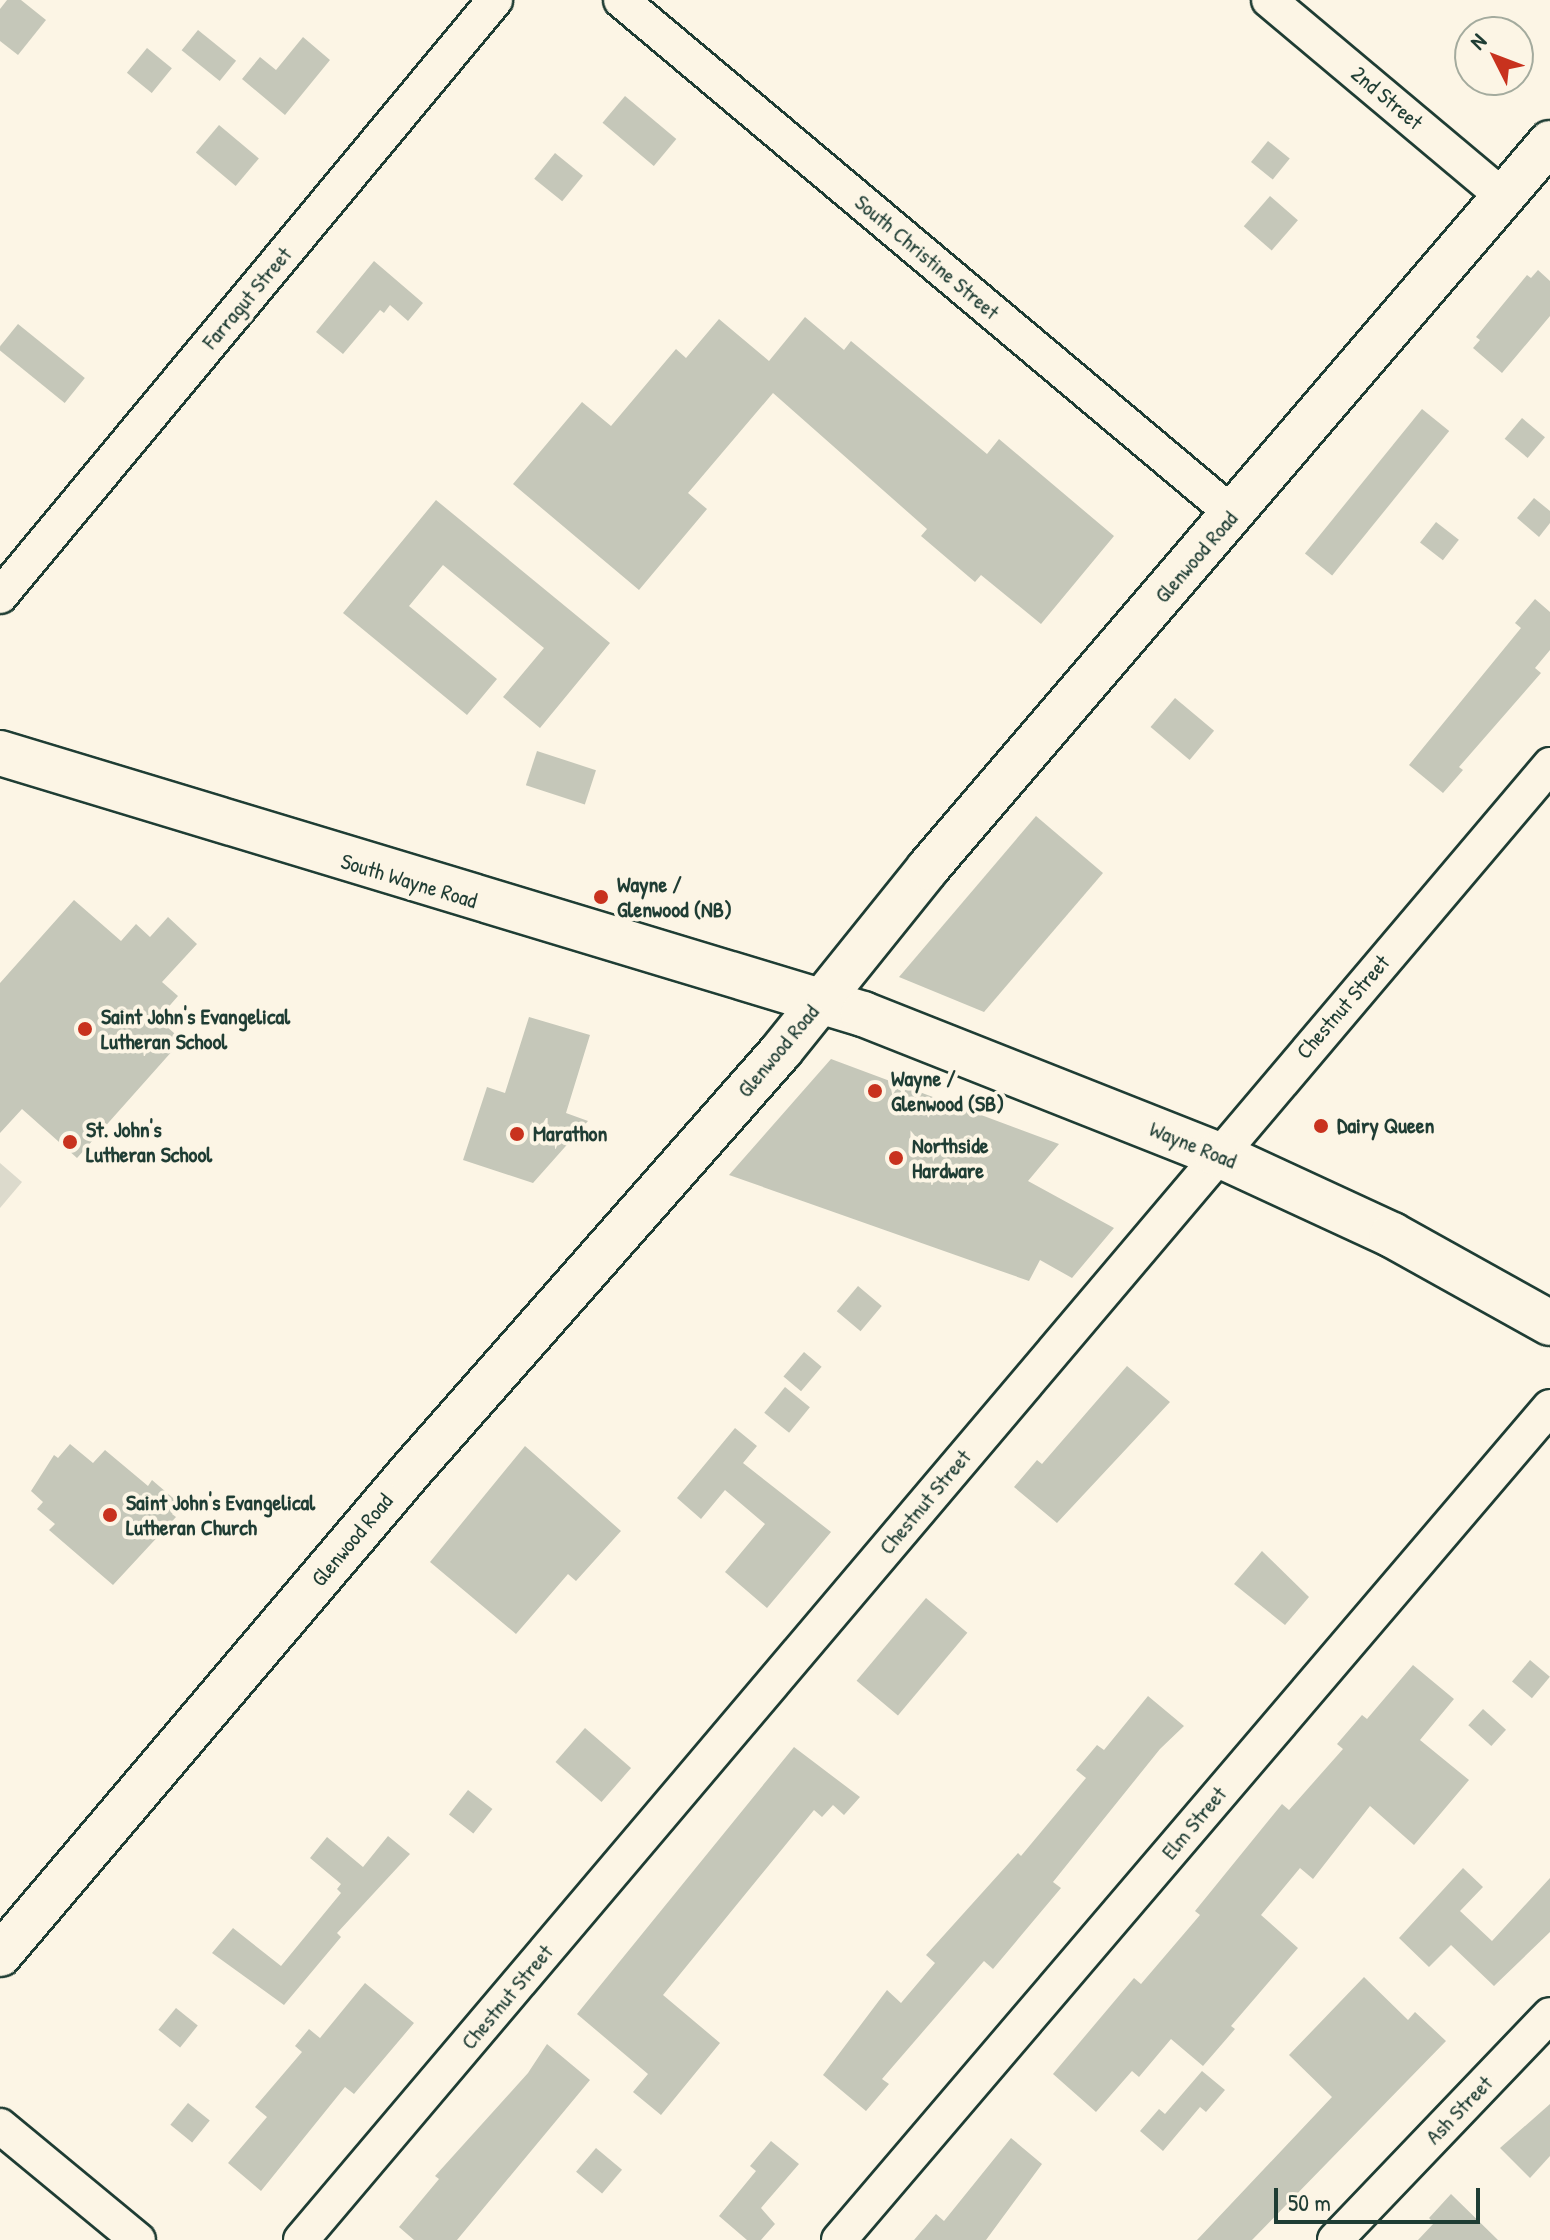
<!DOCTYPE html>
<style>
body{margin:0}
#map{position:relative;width:1550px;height:2240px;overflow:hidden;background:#fcf5e5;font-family:"Patrick Hand",sans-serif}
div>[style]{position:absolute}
.green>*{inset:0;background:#dcdacc}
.building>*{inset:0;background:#c5c7b9;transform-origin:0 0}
.roads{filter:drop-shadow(2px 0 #1f3d34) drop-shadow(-2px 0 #1f3d34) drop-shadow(0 2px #1f3d34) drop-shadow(0 -2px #1f3d34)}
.minor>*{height:34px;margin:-17px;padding:0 17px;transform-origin:17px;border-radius:17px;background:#fcf5e5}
.tertiary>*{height:42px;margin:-21px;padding:0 21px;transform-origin:21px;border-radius:21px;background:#fcf5e5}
.secondary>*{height:44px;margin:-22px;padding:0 22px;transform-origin:22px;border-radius:22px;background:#fcf5e5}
.dots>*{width:22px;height:22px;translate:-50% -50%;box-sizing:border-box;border:4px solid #fcf5e5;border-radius:50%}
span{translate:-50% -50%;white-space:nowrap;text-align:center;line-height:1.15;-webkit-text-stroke:8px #fcf5e5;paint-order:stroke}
.street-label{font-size:22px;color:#1f3d34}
.poi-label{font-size:22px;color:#1f3d34;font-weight:700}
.left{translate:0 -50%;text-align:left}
.north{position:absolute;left:1454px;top:16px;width:80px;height:80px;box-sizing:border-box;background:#fcf5e5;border:2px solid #a4ab9e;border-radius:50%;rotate:312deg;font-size:22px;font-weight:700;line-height:32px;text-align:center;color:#1f3d34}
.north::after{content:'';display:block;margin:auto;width:28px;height:36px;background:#c8321e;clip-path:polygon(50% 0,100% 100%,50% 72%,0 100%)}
.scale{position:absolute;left:1274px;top:2188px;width:206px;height:36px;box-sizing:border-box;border:4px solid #1f3d34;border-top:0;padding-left:10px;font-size:24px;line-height:28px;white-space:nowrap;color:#1f3d34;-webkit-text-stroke:6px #fcf5e5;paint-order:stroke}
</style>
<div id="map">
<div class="green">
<div style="clip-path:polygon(0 1163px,22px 1182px,0 1208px)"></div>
</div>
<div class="building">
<div style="clip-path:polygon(7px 0,21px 0,46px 20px,18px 55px,0 41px,0 9px)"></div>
<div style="left:198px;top:30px;width:49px;height:26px;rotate:39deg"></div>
<div style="clip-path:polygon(303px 37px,330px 60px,285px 115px,242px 79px,260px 57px,276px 70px)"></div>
<div style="left:147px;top:48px;width:32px;height:32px;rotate:39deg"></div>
<div style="left:625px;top:96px;width:67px;height:35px;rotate:40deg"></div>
<div style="left:219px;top:125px;width:52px;height:36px;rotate:40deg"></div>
<div style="left:1268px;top:141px;width:28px;height:27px;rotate:39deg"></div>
<div style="left:555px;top:153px;width:36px;height:33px;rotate:39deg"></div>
<div style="left:1270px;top:196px;width:37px;height:40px;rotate:41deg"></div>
<div style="clip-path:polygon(374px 261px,423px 303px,408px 321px,390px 305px,384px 313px,380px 310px,343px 354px,316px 332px)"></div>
<div style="clip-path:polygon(1538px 270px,1550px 281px,1550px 316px,1502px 373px,1473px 348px,1480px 340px,1476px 337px,1527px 275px,1531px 278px)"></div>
<div style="clip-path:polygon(805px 317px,844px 350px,851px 341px,987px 454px,999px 439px,1114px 536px,1041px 624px,981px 575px,975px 582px,921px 536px,927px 529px,773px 393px,688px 493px,707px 509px,639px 590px,513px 484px,582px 402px,611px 426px,676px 349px,686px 358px,719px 319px,769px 361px)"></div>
<div style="left:18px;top:324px;width:86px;height:32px;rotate:39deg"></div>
<div style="left:1422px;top:409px;width:35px;height:186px;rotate:39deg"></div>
<div style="left:1522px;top:418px;width:30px;height:27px;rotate:40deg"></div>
<div style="clip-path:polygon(1534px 498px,1550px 511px,1550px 523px,1539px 537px,1517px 518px)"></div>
<div style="clip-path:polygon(436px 500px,610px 643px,540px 728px,503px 697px,544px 648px,443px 565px,409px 606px,497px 679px,467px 715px,343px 613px)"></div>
<div style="left:1436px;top:522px;width:29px;height:26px;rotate:38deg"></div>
<div style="clip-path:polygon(1535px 599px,1550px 612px,1550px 650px,1535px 668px,1541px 673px,1459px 767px,1463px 770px,1443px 793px,1409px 765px,1521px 628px,1515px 623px)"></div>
<div style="left:1175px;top:698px;width:51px;height:38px;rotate:40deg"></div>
<div style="left:537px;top:751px;width:62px;height:36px;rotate:18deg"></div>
<div style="clip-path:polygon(1036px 816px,1103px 873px,984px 1012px,899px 977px)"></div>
<div style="clip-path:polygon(74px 900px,121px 941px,136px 924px,150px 937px,168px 917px,197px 944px,162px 982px,178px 996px,158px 1019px,182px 1040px,77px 1158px,22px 1109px,0 1133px,0 983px)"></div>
<div style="clip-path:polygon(529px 1017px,590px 1035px,566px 1113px,588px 1121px,533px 1183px,463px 1160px,487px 1087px,505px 1093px)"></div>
<div style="clip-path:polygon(831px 1059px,1059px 1144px,1028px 1181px,1114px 1228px,1072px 1278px,1040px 1260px,1029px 1281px,729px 1175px)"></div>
<div style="left:858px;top:1286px;width:31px;height:33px;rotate:40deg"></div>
<div style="left:804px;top:1352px;width:23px;height:32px;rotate:40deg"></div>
<div style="clip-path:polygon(1127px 1366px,1170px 1402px,1057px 1523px,1014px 1487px,1037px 1460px,1042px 1464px)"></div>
<div style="left:785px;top:1387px;width:32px;height:33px;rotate:39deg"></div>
<div style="clip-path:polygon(735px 1428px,757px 1446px,743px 1463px,831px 1532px,767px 1608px,725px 1572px,765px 1524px,725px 1490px,701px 1519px,677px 1498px)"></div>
<div style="clip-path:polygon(70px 1444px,93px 1463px,105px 1450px,148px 1486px,152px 1480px,180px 1504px,172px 1514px,176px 1517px,113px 1585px,49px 1530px,55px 1524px,37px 1509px,43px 1502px,31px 1491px,54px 1455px,58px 1458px)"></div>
<div style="clip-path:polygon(525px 1446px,621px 1531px,576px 1581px,568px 1574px,516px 1634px,430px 1562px)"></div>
<div style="clip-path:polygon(1262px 1551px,1309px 1597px,1285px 1625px,1234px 1584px)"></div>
<div style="left:926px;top:1598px;width:54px;height:108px;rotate:40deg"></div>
<div style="left:1530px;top:1660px;width:26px;height:28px;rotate:40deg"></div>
<div style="clip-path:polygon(1413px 1665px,1454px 1699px,1420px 1740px,1469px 1780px,1414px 1845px,1370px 1806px,1313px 1879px,1300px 1868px,1261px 1915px,1298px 1948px,1231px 2026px,1235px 2029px,1203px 2066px,1171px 2039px,1139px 2077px,1132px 2071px,1096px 2112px,1053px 2074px,1134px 1978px,1141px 1984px,1200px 1915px,1195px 1911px,1282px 1804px,1289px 1810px,1343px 1749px,1337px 1744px,1362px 1715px,1367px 1719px)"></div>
<div style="clip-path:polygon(1148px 1696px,1184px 1726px,1160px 1749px,1053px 1882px,1061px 1888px,993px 1969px,984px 1961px,882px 2079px,889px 2084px,866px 2111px,823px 2075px,887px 1990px,901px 2003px,935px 1963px,926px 1955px,1018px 1853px,1021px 1856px,1086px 1778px,1076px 1770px,1097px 1745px,1104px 1750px)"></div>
<div style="left:1483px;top:1709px;width:31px;height:22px;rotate:42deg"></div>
<div style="left:585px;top:1728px;width:61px;height:45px;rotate:41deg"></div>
<div style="clip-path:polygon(794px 1747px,860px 1797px,844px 1815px,833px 1805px,822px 1817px,814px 1810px,663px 1995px,720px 2043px,661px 2115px,633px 2092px,648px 2074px,577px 2014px)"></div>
<div style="left:468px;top:1790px;width:31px;height:31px;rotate:38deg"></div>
<div style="clip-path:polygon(388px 1836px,410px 1854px,337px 1933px,341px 1937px,284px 2005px,212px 1953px,233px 1928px,281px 1966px,341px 1893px,337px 1889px,341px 1884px,310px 1858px,327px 1837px,363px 1867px)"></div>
<div style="clip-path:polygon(1463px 1868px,1483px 1887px,1460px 1911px,1492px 1941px,1550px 1878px,1550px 1932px,1494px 1986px,1451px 1945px,1429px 1967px,1399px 1938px)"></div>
<div style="clip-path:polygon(1364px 1977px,1408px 2020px,1415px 2012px,1446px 2041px,1252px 2240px,1197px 2240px,1332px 2097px,1289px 2055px)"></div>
<div style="clip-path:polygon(365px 1983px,414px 2023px,354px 2094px,345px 2087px,261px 2191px,228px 2163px,267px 2117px,255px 2107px,302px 2052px,295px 2046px,309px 2029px,320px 2038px)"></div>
<div style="left:176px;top:2008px;width:28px;height:28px;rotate:39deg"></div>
<div style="clip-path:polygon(547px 2044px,590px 2080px,457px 2240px,414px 2240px,399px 2227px,439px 2179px,435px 2176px,528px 2073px)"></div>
<div style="clip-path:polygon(1202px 2071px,1225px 2090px,1206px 2112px,1200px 2107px,1163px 2151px,1140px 2131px,1159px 2109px,1165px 2114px)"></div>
<div style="left:188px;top:2103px;width:28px;height:28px;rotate:39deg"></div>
<div style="clip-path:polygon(1550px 2104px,1550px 2156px,1530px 2178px,1500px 2148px)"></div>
<div style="clip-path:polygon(1011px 2138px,1042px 2164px,986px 2240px,914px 2240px,936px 2214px,944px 2221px)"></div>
<div style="clip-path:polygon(771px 2141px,799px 2164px,761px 2208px,775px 2224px,761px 2240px,747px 2240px,719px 2216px,756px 2171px,750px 2166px)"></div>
<div style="left:596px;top:2148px;width:34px;height:31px;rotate:40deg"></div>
<div style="clip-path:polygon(1451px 2194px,1498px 2240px,1418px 2240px,1434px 2223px,1429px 2218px)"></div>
</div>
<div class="roads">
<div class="minor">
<div style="left:621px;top:0;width:799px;rotate:40.03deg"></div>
<div style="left:1269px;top:0;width:307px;rotate:40deg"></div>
<div style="left:0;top:596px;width:775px;rotate:-50.29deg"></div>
<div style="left:0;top:2126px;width:179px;rotate:39.6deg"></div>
<div style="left:301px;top:2240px;width:1933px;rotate:-49.74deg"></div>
<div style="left:839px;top:2240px;width:1095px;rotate:-49.52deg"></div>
<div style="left:1335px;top:2240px;width:311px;rotate:-46.3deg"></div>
</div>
<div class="tertiary">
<div style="left:0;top:1955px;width:632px;rotate:-49.68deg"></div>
<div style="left:409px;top:1473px;width:563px;rotate:-48.6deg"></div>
<div style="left:781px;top:1051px;width:235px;rotate:-51.2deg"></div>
<div style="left:928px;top:868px;width:956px;rotate:-49.41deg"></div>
</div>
<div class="secondary">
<div style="left:0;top:753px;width:902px;rotate:16.83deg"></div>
<div style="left:863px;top:1014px;width:381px;rotate:21.6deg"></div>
<div style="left:1217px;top:1154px;width:193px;rotate:24.8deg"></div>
<div style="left:1392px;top:1235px;width:181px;rotate:29.1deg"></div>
</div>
</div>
<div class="dots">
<div style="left:601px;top:897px;background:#c8321e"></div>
<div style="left:85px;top:1029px;background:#c8321e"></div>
<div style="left:875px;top:1091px;background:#c8321e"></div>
<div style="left:1321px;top:1126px;background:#c8321e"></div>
<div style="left:517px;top:1134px;background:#c8321e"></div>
<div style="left:70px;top:1142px;background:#c8321e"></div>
<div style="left:896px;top:1158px;background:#c8321e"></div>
<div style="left:110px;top:1515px;background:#c8321e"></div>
</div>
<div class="street-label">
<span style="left:1387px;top:98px;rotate:40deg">2nd Street</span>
<span style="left:927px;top:257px;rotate:40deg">South Christine Street</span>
<span style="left:247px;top:298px;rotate:-50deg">Farragut Street</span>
<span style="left:1196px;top:557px;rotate:-49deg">Glenwood Road</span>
<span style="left:409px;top:881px;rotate:17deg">South Wayne Road</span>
<span style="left:1343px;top:1007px;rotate:-49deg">Chestnut Street</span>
<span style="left:778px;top:1051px;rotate:-50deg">Glenwood Road</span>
<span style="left:1193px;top:1145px;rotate:22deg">Wayne Road</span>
<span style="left:925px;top:1502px;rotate:-50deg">Chestnut Street</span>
<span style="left:352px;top:1540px;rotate:-50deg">Glenwood Road</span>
<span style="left:1194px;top:1823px;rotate:-50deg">Elm Street</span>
<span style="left:507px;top:1997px;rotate:-50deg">Chestnut Street</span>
<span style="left:1459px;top:2110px;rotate:-46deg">Ash Street</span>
</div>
<div class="poi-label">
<span class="left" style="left:617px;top:897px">Wayne /<br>Glenwood (NB)</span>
<span class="left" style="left:101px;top:1029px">Saint John's Evangelical<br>Lutheran School</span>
<span class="left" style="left:891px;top:1091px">Wayne /<br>Glenwood (SB)</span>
<span class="left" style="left:1337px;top:1126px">Dairy Queen</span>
<span class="left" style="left:86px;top:1142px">St. John's<br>Lutheran School</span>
<span class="left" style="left:533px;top:1134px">Marathon</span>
<span class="left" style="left:912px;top:1158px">Northside<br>Hardware</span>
<span class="left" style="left:126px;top:1515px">Saint John's Evangelical<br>Lutheran Church</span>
</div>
<div class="north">N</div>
<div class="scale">50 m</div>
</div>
